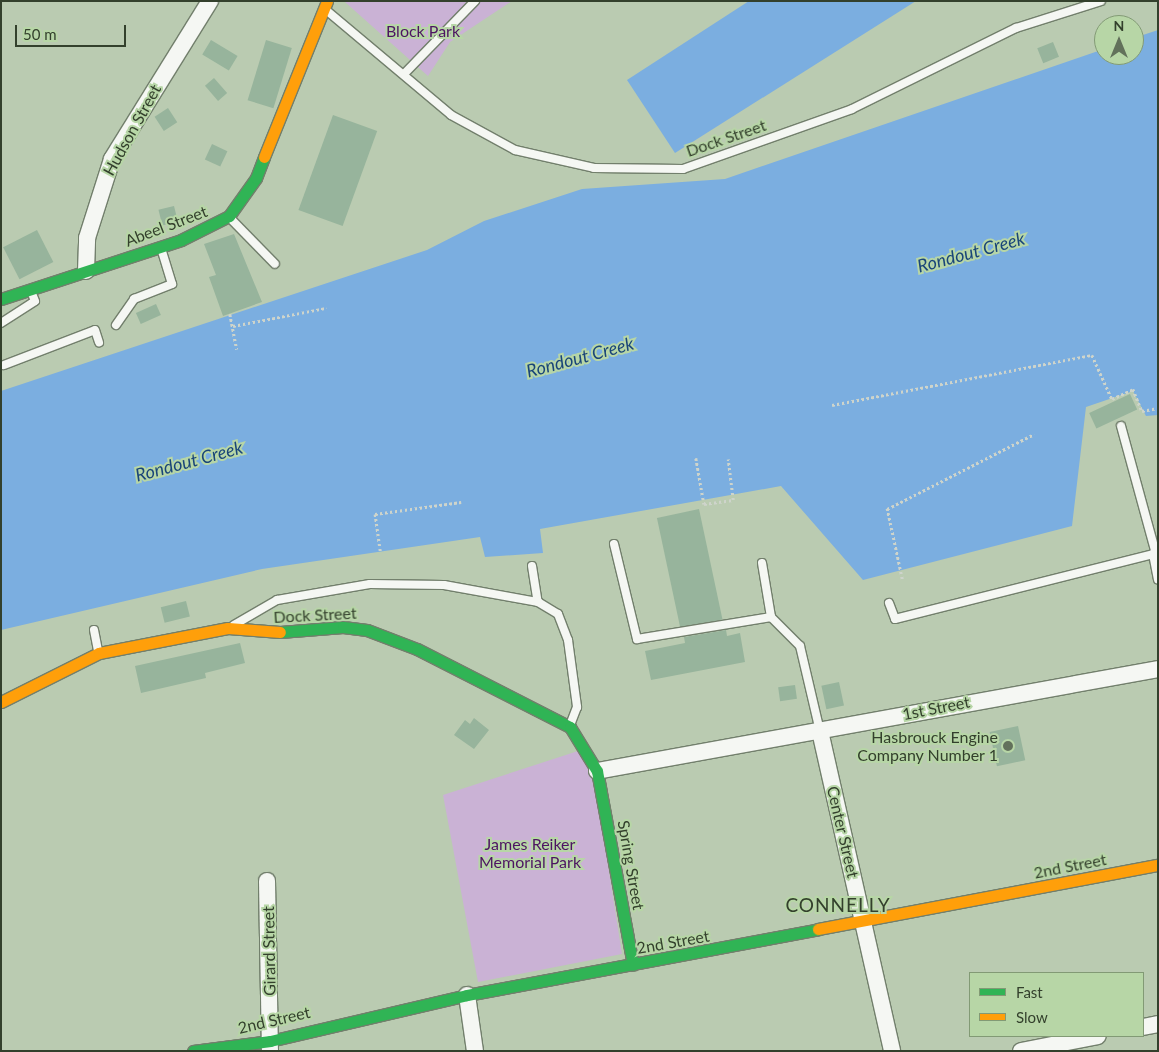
<!DOCTYPE html>
<style>
body{margin:0}
#map{position:relative;width:1159px;height:1052px;overflow:hidden;background:#bacbb1;font-family:Lato,sans-serif}
div>[style]{position:absolute}
.green>*{inset:0;background:#cab2d5}
.water>*{inset:0;background:#7baee0}
.building>*{inset:0;background:#97b49c;transform-origin:0 0}
.path>*{height:2.5px;margin-top:-1.25px;transform-origin:0;background:repeating-linear-gradient(90deg,#ced4cb 0 2.5px,transparent 0 5px)}
.roads{filter:drop-shadow(1px 0 #727f6c) drop-shadow(-1px 0 #727f6c) drop-shadow(0 1px #727f6c) drop-shadow(0 -1px #727f6c)}
.lane>*{height:8px;margin:-4px;padding:0 4px;transform-origin:4px;border-radius:4px;background:#f5f7f3}
.street>*{height:16px;margin:-8px;padding:0 8px;transform-origin:8px;border-radius:8px;background:#f5f7f3}
.fast>*{height:11px;margin:-5.5px;padding:0 5.5px;transform-origin:5.5px;border-radius:5.5px;background:#30b455}
.slow>*{height:11px;margin:-5.5px;padding:0 5.5px;transform-origin:5.5px;border-radius:5.5px;background:#ff9f0a}
.dots>*{width:14px;height:14px;translate:-50% -50%;box-sizing:border-box;border:2px solid #b7d6a6;border-radius:50%}
span{translate:-50% -50%;white-space:nowrap;text-align:center;line-height:1.15;-webkit-text-stroke:4px #b7d6a6;paint-order:stroke}
.park-label{font-size:16px;color:#4d1462}
.street-label{font-size:16px;color:#33402c}
.poi-label{font-size:16px;color:#33402c}
.right{translate:-100% -50%;text-align:right}
.water-label{font-size:18px;color:#194579;font-style:italic}
.quarter-label{font-size:19px;color:#33402c;letter-spacing:1px}
.frame{position:absolute;inset:0;border:2px solid #33402c;pointer-events:none}
.legend{position:absolute;left:969px;top:972px;width:175px;height:65px;box-sizing:border-box;background:#b7d6a6;border:1px solid #829a75;margin:0;padding:6px 9px;list-style:none;font-size:15px;color:#33402c}
.legend li{display:flex;align-items:center;gap:10px;height:25px}
.legend b{width:25px;border:1px solid #829a75}
.north{position:absolute;left:1094px;top:15px;width:50px;height:50px;box-sizing:border-box;background:#b7d6a6;border:1px solid #829a75;border-radius:50%;rotate:0deg;font-size:14px;font-weight:700;line-height:20px;text-align:center;color:#33402c}
.north::after{content:'';display:block;margin:auto;width:18px;height:22px;background:#62715b;clip-path:polygon(50% 0,100% 100%,50% 72%,0 100%)}
.scale{position:absolute;left:15px;top:25px;width:111px;height:22px;box-sizing:border-box;border:2px solid #33402c;border-top:0;padding-left:6px;font-size:15px;line-height:18px;white-space:nowrap;color:#33402c;-webkit-text-stroke:4px #b7d6a6;paint-order:stroke}
</style>
<div id="map">
<div class="green">
<div style="clip-path:polygon(512px 1px,450px 42px,428px 76px,345px 2px)"></div>
<div style="clip-path:polygon(578px 751px,594px 777px,622px 954px,478px 982px,443px 795px)"></div>
</div>
<div class="water">
<div style="clip-path:polygon(749px 1px,916px 1px,675px 153px,627px 80px)"></div>
<div style="clip-path:polygon(1158px 30px,1158px 415px,1146px 416px,1133px 391px,1086px 407px,1072px 526px,863px 580px,781px 486px,540px 529px,543px 553px,485px 557px,480px 537px,262px 569px,1px 630px,1px 391px,427px 250px,484px 221px,582px 189px,725px 179px,1104px 49px,1104px 55px,1134px 55px,1134px 38px)"></div>
</div>
<div class="building">
<div style="left:211px;top:40px;width:31px;height:17px;rotate:31deg"></div>
<div style="left:266px;top:40px;width:27px;height:63px;rotate:17deg"></div>
<div style="left:1053px;top:42px;width:16px;height:17px;rotate:68deg"></div>
<div style="left:214px;top:78px;width:20px;height:12px;rotate:49deg"></div>
<div style="left:168px;top:108px;width:17px;height:16px;rotate:57deg"></div>
<div style="left:333px;top:115px;width:47px;height:101px;rotate:20deg"></div>
<div style="left:212px;top:144px;width:17px;height:17px;rotate:25deg"></div>
<div style="left:174px;top:206px;width:16px;height:16px;rotate:76deg"></div>
<div style="left:37px;top:230px;width:36px;height:38px;rotate:63deg"></div>
<div style="clip-path:polygon(234px 234px,262px 302px,223px 316px,209px 277px,216px 275px,204px 244px)"></div>
<div style="left:156px;top:304px;width:12px;height:22px;rotate:66deg"></div>
<div style="left:1130px;top:394px;width:17px;height:45px;rotate:65deg"></div>
<div style="left:699px;top:509px;width:113px;height:43px;rotate:78deg"></div>
<div style="left:186px;top:601px;width:16px;height:26px;rotate:76deg"></div>
<div style="clip-path:polygon(726px 630px,727px 636px,740px 633px,745px 662px,651px 680px,645px 651px,685px 643px,684px 637px)"></div>
<div style="clip-path:polygon(240px 643px,245px 663px,205px 673px,206px 678px,141px 693px,135px 666px)"></div>
<div style="left:839px;top:682px;width:24px;height:18px;rotate:78deg"></div>
<div style="left:795px;top:685px;width:14px;height:17px;rotate:82deg"></div>
<div style="clip-path:polygon(474px 718px,489px 730px,474px 749px,454px 735px,465px 720px,470px 724px)"></div>
<div style="left:1018px;top:726px;width:35px;height:29px;rotate:78deg"></div>
</div>
<div class="path">
<div style="left:230px;top:314px;width:36px;rotate:79deg"></div>
<div style="left:233px;top:326px;width:95px;rotate:-11deg"></div>
<div style="left:832px;top:405px;width:265px;rotate:-10.9deg"></div>
<div style="left:1092px;top:355px;width:48px;rotate:65.6deg"></div>
<div style="left:1112px;top:399px;width:23px;rotate:-25deg"></div>
<div style="left:1133px;top:389px;width:24px;rotate:68deg"></div>
<div style="left:1142px;top:411px;width:16px;rotate:-11deg"></div>
<div style="left:696px;top:458px;width:47px;rotate:80.1deg"></div>
<div style="left:704px;top:504px;width:29px;rotate:-8deg"></div>
<div style="left:733px;top:500px;width:41px;rotate:-97deg"></div>
<div style="left:380px;top:551px;width:37px;rotate:-98deg"></div>
<div style="left:375px;top:514px;width:87px;rotate:-7.9deg"></div>
<div style="left:902px;top:579px;width:72px;rotate:-102.1deg"></div>
<div style="left:887px;top:509px;width:165px;rotate:-27deg"></div>
</div>
<div class="roads">
<div class="lane">
<div style="left:326px;top:10px;width:163px;rotate:40deg"></div>
<div style="left:451px;top:115px;width:73px;rotate:28.7deg"></div>
<div style="left:515px;top:150px;width:81px;rotate:12.8deg"></div>
<div style="left:594px;top:168px;width:89px;rotate:0.6deg"></div>
<div style="left:683px;top:169px;width:179px;rotate:-19.5deg"></div>
<div style="left:852px;top:109px;width:183px;rotate:-26.3deg"></div>
<div style="left:1016px;top:28px;width:89px;rotate:-17.6deg"></div>
<div style="left:404px;top:74px;width:102px;rotate:-45.8deg"></div>
<div style="left:230px;top:218px;width:64px;rotate:45.6deg"></div>
<div style="left:1px;top:323px;width:40px;rotate:-32.9deg"></div>
<div style="left:35px;top:301px;width:11px;rotate:-112deg"></div>
<div style="left:116px;top:325px;width:32px;rotate:-55deg"></div>
<div style="left:134px;top:299px;width:41px;rotate:-21.5deg"></div>
<div style="left:172px;top:284px;width:37px;rotate:-107deg"></div>
<div style="left:4px;top:365px;width:97px;rotate:-21deg"></div>
<div style="left:95px;top:330px;width:13px;rotate:72deg"></div>
<div style="left:1121px;top:426px;width:133px;rotate:74.7deg"></div>
<div style="left:614px;top:544px;width:98px;rotate:76.4deg"></div>
<div style="left:637px;top:639px;width:136px;rotate:-9.3deg"></div>
<div style="left:762px;top:563px;width:55px;rotate:80.5deg"></div>
<div style="left:771px;top:617px;width:41px;rotate:45deg"></div>
<div style="left:800px;top:646px;width:87px;rotate:76.8deg"></div>
<div style="left:532px;top:566px;width:36px;rotate:81deg"></div>
<div style="left:889px;top:603px;width:17px;rotate:69deg"></div>
<div style="left:895px;top:619px;width:266px;rotate:-14.1deg"></div>
<div style="left:1153px;top:554px;width:26px;rotate:79deg"></div>
<div style="left:234px;top:625px;width:50px;rotate:-30.2deg"></div>
<div style="left:277px;top:600px;width:94px;rotate:-9.8deg"></div>
<div style="left:370px;top:584px;width:74px;rotate:0.8deg"></div>
<div style="left:444px;top:585px;width:96px;rotate:10.3deg"></div>
<div style="left:538px;top:602px;width:23px;rotate:31deg"></div>
<div style="left:558px;top:614px;width:28px;rotate:69deg"></div>
<div style="left:568px;top:640px;width:68px;rotate:82.3deg"></div>
<div style="left:577px;top:707px;width:19px;rotate:111deg"></div>
<div style="left:94px;top:630px;width:21px;rotate:79deg"></div>
</div>
<div class="street">
<div style="left:86px;top:271px;width:33px;rotate:-88deg"></div>
<div style="left:87px;top:238px;width:83px;rotate:-72.4deg"></div>
<div style="left:112px;top:159px;width:186px;rotate:-58.2deg"></div>
<div style="left:820px;top:731px;width:328px;rotate:77.3deg"></div>
<div style="left:597px;top:771px;width:570px;rotate:-10.3deg"></div>
<div style="left:267px;top:881px;width:170px;rotate:89deg"></div>
<div style="left:467px;top:995px;width:57px;rotate:81.9deg"></div>
<div style="left:1143px;top:1027px;width:15px;rotate:-11deg"></div>
<div style="left:1021px;top:1051px;width:78px;rotate:-11deg"></div>
</div>
<div class="fast">
<div style="left:1px;top:299px;width:189px;rotate:-18.1deg"></div>
<div style="left:181px;top:240px;width:54px;rotate:-26.6deg"></div>
<div style="left:229px;top:216px;width:47px;rotate:-54.6deg"></div>
<div style="left:256px;top:178px;width:22px;rotate:-69deg"></div>
<div style="left:280px;top:632px;width:63px;rotate:-4.5deg"></div>
<div style="left:343px;top:627px;width:24px;rotate:7deg"></div>
<div style="left:367px;top:630px;width:53px;rotate:20.8deg"></div>
<div style="left:417px;top:649px;width:172px;rotate:27deg"></div>
<div style="left:570px;top:727px;width:52px;rotate:58.5deg"></div>
<div style="left:597px;top:771px;width:197px;rotate:79.5deg"></div>
<div style="left:193px;top:1051px;width:78px;rotate:-7.4deg"></div>
<div style="left:270px;top:1041px;width:202px;rotate:-13.1deg"></div>
<div style="left:467px;top:995px;width:357px;rotate:-10.6deg"></div>
</div>
<div class="slow">
<div style="left:264px;top:157px;width:168px;rotate:-68deg"></div>
<div style="left:1px;top:702px;width:110px;rotate:-26.6deg"></div>
<div style="left:99px;top:653px;width:131px;rotate:-11deg"></div>
<div style="left:228px;top:628px;width:52px;rotate:4.4deg"></div>
<div style="left:818px;top:929px;width:346px;rotate:-10.7deg"></div>
</div>
</div>
<div class="dots">
<div style="left:1008px;top:746px;background:#62715b"></div>
</div>
<div class="park-label">
<span style="left:423px;top:31px">Block Park</span>
<span style="left:530px;top:853px">James Reiker<br>Memorial Park</span>
</div>
<div class="street-label">
<span style="left:132px;top:130px;rotate:-61deg">Hudson Street</span>
<span style="left:726px;top:138px;rotate:-19deg">Dock Street</span>
<span style="left:166px;top:226px;rotate:-21deg">Abeel Street</span>
<span style="left:315px;top:615px;rotate:-3deg">Dock Street</span>
<span style="left:936px;top:708px;rotate:-11deg">1st Street</span>
<span style="left:843px;top:832px;rotate:77deg">Center Street</span>
<span style="left:631px;top:865px;rotate:80deg">Spring Street</span>
<span style="left:1070px;top:866px;rotate:-11deg">2nd Street</span>
<span style="left:673px;top:942px;rotate:-10deg">2nd Street</span>
<span style="left:269px;top:951px;rotate:-91deg">Girard Street</span>
<span style="left:274px;top:1020px;rotate:-13deg">2nd Street</span>
</div>
<div class="poi-label">
<span class="right" style="left:998px;top:746px">Hasbrouck Engine<br>Company Number 1</span>
</div>
<div class="water-label">
<span style="left:971px;top:252px;rotate:-15deg">Rondout Creek</span>
<span style="left:580px;top:357px;rotate:-15deg">Rondout Creek</span>
<span style="left:189px;top:461px;rotate:-15deg">Rondout Creek</span>
</div>
<div class="quarter-label">
<span style="left:838px;top:905px">CONNELLY</span>
</div>
<div class="frame"></div>
<ul class="legend">
<li><b style="height:6px;background:#30b455"></b>Fast</li>
<li><b style="height:6px;background:#ff9f0a"></b>Slow</li>
</ul>
<div class="north">N</div>
<div class="scale">50 m</div>
</div>
